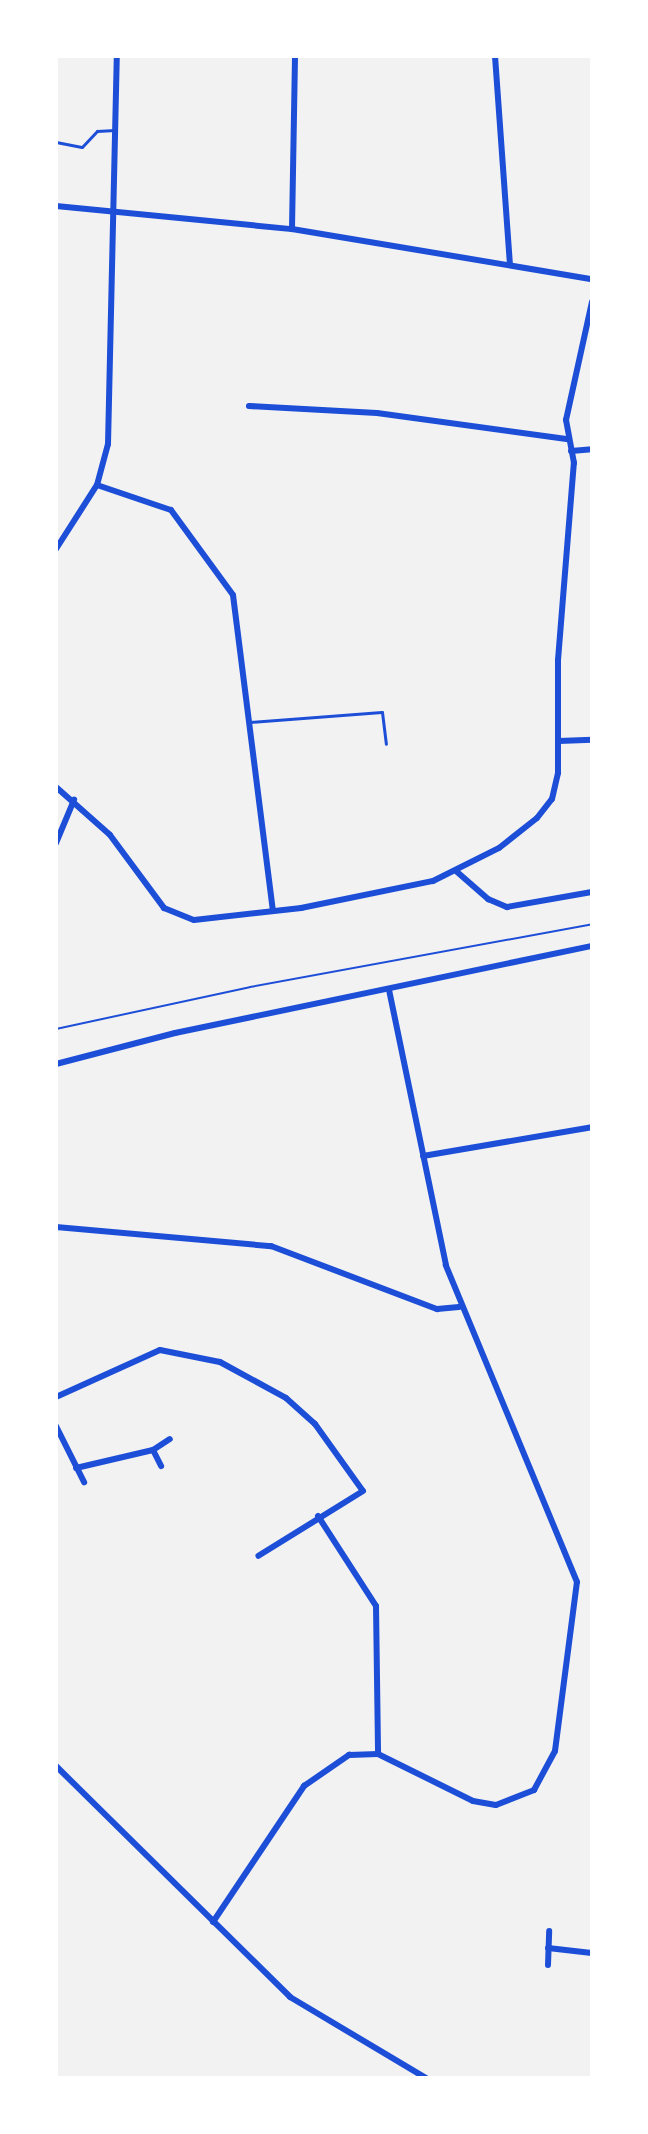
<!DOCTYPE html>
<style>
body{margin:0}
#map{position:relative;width:648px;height:2134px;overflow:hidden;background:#f2f2f2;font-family:Cabin,sans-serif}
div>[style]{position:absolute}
.path>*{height:2px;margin:-1px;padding:0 1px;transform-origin:1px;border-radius:1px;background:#1d4ed8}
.service>*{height:3px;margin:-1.5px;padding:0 1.5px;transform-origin:1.5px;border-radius:1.5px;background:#1d4ed8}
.minor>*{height:6px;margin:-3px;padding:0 3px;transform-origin:3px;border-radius:3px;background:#1d4ed8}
span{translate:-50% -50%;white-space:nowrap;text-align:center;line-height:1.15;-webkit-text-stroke:7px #fff;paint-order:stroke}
.frame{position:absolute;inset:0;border:58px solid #fff;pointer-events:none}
</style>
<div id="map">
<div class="path">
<div style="left:56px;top:1029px;width:198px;rotate:-12.2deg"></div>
<div style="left:250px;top:987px;width:348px;rotate:-10.4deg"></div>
</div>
<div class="service">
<div style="left:56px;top:142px;width:26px;rotate:11deg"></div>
<div style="left:82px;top:147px;width:22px;rotate:-47deg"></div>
<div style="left:97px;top:131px;width:18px;rotate:-3deg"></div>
<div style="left:250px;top:722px;width:132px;rotate:-4.3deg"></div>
<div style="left:382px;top:712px;width:32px;rotate:83deg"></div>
</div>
<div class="minor">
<div style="left:495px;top:56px;width:209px;rotate:85.9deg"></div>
<div style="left:56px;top:206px;width:237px;rotate:5.6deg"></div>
<div style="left:292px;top:229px;width:304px;rotate:9.5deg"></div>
<div style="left:292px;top:229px;width:173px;rotate:-89deg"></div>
<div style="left:249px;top:406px;width:128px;rotate:3.1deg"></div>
<div style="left:377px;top:413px;width:193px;rotate:7.8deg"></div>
<div style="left:571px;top:451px;width:21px;rotate:-5deg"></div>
<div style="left:97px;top:485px;width:78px;rotate:18.7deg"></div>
<div style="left:171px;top:510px;width:105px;rotate:53.9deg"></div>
<div style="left:233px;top:595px;width:318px;rotate:82.8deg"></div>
<div style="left:56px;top:549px;width:76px;rotate:-57.4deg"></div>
<div style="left:97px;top:485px;width:42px;rotate:-75deg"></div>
<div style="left:108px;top:444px;width:388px;rotate:-88.7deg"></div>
<div style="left:559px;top:741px;width:33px;rotate:-2deg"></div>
<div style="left:56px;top:787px;width:72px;rotate:41.6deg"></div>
<div style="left:110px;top:835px;width:91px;rotate:53.5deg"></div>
<div style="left:164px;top:908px;width:32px;rotate:22deg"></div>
<div style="left:194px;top:920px;width:108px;rotate:-6.4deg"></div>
<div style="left:301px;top:908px;width:135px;rotate:-11.6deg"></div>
<div style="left:433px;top:881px;width:74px;rotate:-26.6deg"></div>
<div style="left:499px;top:848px;width:48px;rotate:-38.3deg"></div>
<div style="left:537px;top:818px;width:24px;rotate:-52deg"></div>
<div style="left:552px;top:799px;width:27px;rotate:-77deg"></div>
<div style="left:558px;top:773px;width:113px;rotate:-90deg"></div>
<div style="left:558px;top:660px;width:198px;rotate:-85.4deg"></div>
<div style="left:574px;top:463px;width:44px;rotate:-100.5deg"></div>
<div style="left:566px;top:420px;width:121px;rotate:-77.6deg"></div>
<div style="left:56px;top:843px;width:47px;rotate:-67.3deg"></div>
<div style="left:456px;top:871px;width:43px;rotate:41.2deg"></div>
<div style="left:488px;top:899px;width:21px;rotate:23deg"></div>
<div style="left:507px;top:907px;width:86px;rotate:-10deg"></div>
<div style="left:56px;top:1064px;width:123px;rotate:-14.6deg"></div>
<div style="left:175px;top:1033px;width:426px;rotate:-11.8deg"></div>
<div style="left:423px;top:1156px;width:171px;rotate:-9.7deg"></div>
<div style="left:56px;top:1227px;width:216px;rotate:5.1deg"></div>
<div style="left:271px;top:1246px;width:178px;rotate:20.8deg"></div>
<div style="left:437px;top:1309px;width:22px;rotate:-5deg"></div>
<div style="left:56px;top:1397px;width:114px;rotate:-24.3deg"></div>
<div style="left:160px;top:1350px;width:61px;rotate:11.3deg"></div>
<div style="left:220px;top:1362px;width:75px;rotate:28.6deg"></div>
<div style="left:286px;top:1398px;width:39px;rotate:42deg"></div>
<div style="left:315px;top:1424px;width:82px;rotate:54.4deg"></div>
<div style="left:363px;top:1491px;width:123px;rotate:148.2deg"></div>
<div style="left:56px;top:1426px;width:63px;rotate:63.4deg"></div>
<div style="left:153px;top:1450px;width:20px;rotate:-33deg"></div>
<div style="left:76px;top:1468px;width:79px;rotate:-13.2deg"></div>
<div style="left:153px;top:1450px;width:18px;rotate:63deg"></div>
<div style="left:318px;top:1516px;width:107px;rotate:57.2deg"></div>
<div style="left:376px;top:1606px;width:148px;rotate:89.2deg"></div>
<div style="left:56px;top:1766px;width:329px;rotate:44.6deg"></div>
<div style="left:290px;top:1997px;width:158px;rotate:30.8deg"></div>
<div style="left:213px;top:1922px;width:164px;rotate:-56.2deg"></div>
<div style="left:304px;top:1786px;width:55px;rotate:-34.6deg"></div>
<div style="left:349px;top:1755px;width:29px;rotate:-2deg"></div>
<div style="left:378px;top:1754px;width:106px;rotate:26.3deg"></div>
<div style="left:473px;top:1801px;width:23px;rotate:10deg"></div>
<div style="left:496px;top:1805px;width:41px;rotate:-21.5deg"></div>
<div style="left:534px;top:1790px;width:44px;rotate:-61.7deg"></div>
<div style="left:555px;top:1751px;width:170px;rotate:-82.6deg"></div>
<div style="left:577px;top:1582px;width:343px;rotate:-112.5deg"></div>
<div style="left:446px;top:1265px;width:281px;rotate:-101.7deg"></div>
<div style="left:548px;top:1948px;width:44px;rotate:6.5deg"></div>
<div style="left:548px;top:1965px;width:34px;rotate:-88deg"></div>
</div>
<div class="frame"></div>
</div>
